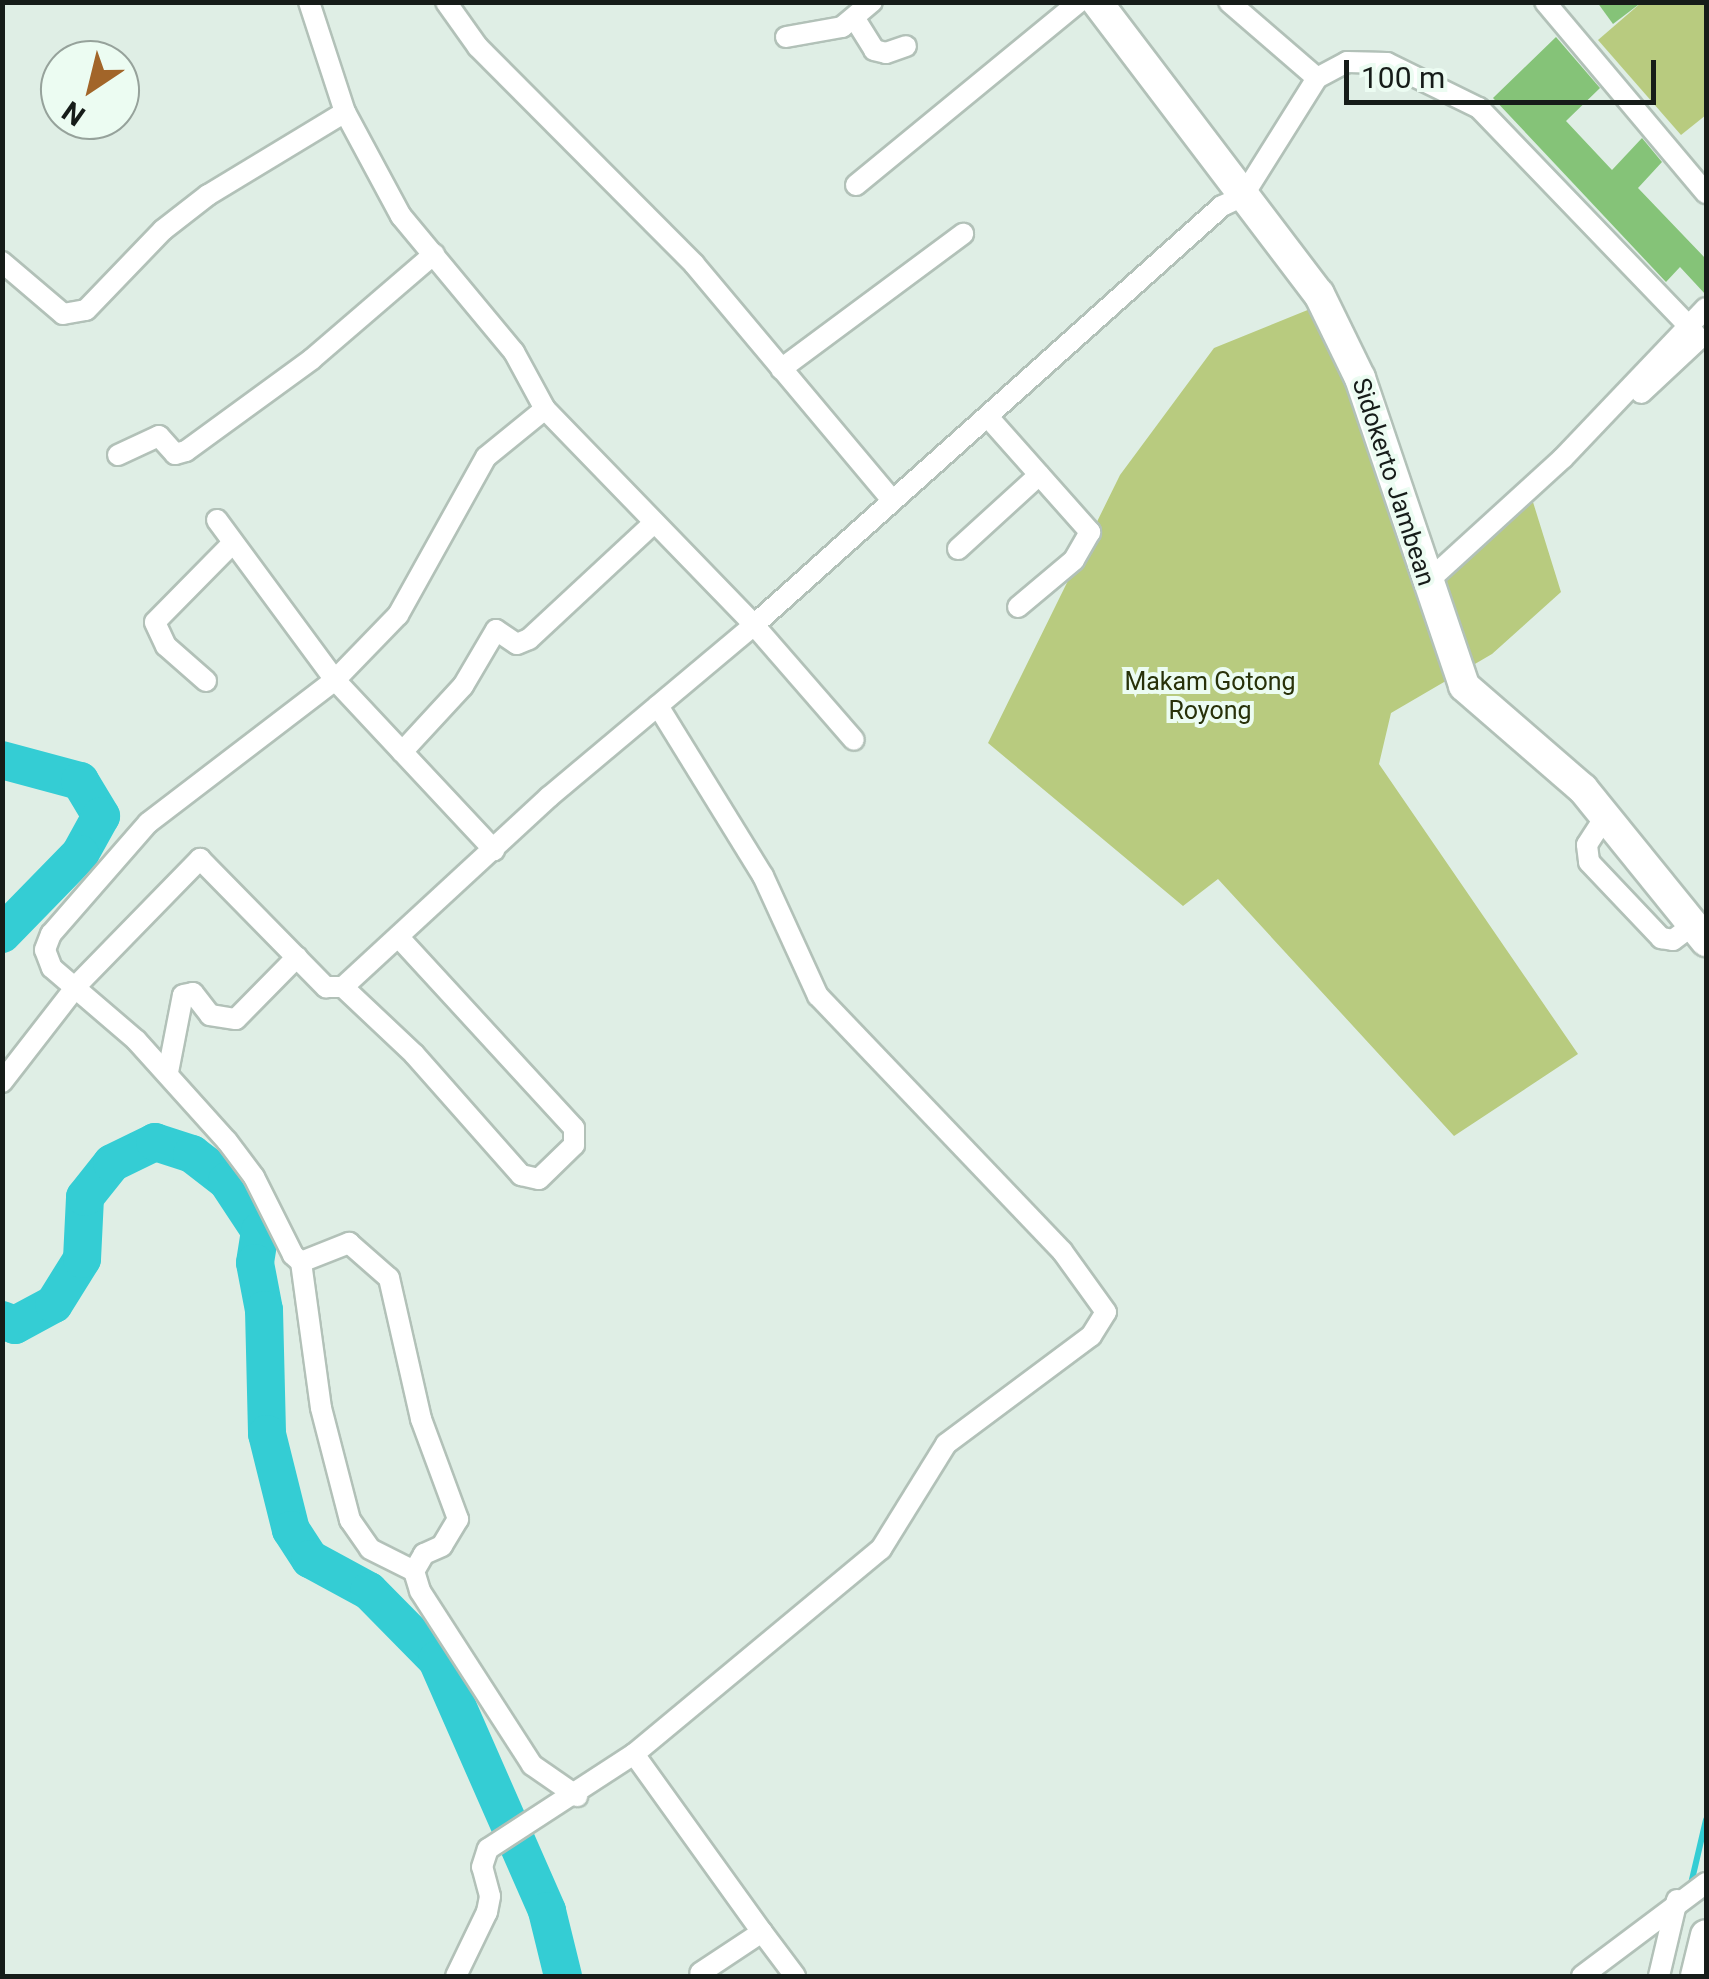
<!DOCTYPE html>
<style>
body{margin:0}
#map{position:relative;width:1709px;height:1979px;overflow:hidden;background:#dfeee5;font-family:Roboto,sans-serif}
div>[style]{position:absolute}
.green>*{inset:0;background:#b8cb7f}
.stream>*{height:6px;margin:-3px;padding:0 3px;transform-origin:3px;border-radius:3px;background:#34cdd4}
.river>*{height:38px;margin:-19px;padding:0 19px;transform-origin:19px;border-radius:19px;background:#34cdd4}
.building>*{inset:0;background:#85c378}
.roads{filter:drop-shadow(2px 0 #b2c1b8) drop-shadow(-2px 0 #b2c1b8) drop-shadow(0 2px #b2c1b8) drop-shadow(0 -2px #b2c1b8)}
.street>*{height:20px;margin:-10px;padding:0 10px;transform-origin:10px;border-radius:10px;background:#fff}
.secondary>*{height:30px;margin:-15px;padding:0 15px;transform-origin:15px;border-radius:15px;background:#fff}
span{translate:-50% -50%;white-space:nowrap;text-align:center;line-height:1.15;-webkit-text-stroke:8px #ecfcf2;paint-order:stroke}
.street-label{font-size:25px;color:#161c19}
.park-label{font-size:25px;color:#283109}
.frame{position:absolute;inset:0;border:5px solid #161c19;pointer-events:none}
.north{position:absolute;left:40px;top:40px;width:100px;height:100px;box-sizing:border-box;background:#ecfcf2;border:2px solid #96a29b;border-radius:50%;rotate:215deg;font-size:28px;font-weight:700;line-height:40px;text-align:center;color:#161c19}
.north::after{content:'';display:block;margin:auto;width:35px;height:45px;background:#a26529;clip-path:polygon(50% 0,100% 100%,50% 72%,0 100%)}
.scale{position:absolute;left:1344px;top:60px;width:312px;height:45px;box-sizing:border-box;border:5px solid #161c19;border-top:0;padding-left:12px;font-size:30px;line-height:35px;white-space:nowrap;color:#161c19;-webkit-text-stroke:8px #ecfcf2;paint-order:stroke}
</style>
<div id="map">
<div class="green">
<div style="clip-path:polygon(1642px 2px,1706px 3px,1706px 115px,1681px 135px,1598px 40px)"></div>
<div style="clip-path:polygon(1315px 307px,1348px 376px,1411px 578px,1528px 486px,1561px 592px,1492px 654px,1391px 713px,1379px 764px,1578px 1054px,1454px 1136px,1218px 879px,1183px 906px,988px 743px,1120px 475px,1214px 348px)"></div>
</div>
<div class="stream">
<div style="left:1690px;top:1888px;width:70px;rotate:-76.8deg"></div>
</div>
<div class="river">
<div style="left:2px;top:760px;width:81px;rotate:15.1deg"></div>
<div style="left:80px;top:781px;width:41px;rotate:59deg"></div>
<div style="left:101px;top:816px;width:43px;rotate:118.9deg"></div>
<div style="left:80px;top:854px;width:112px;rotate:134.3deg"></div>
<div style="left:2px;top:1320px;width:14px;rotate:21deg"></div>
<div style="left:15px;top:1325px;width:44px;rotate:-28.3deg"></div>
<div style="left:54px;top:1304px;width:53px;rotate:-58.1deg"></div>
<div style="left:82px;top:1259px;width:62px;rotate:-87.2deg"></div>
<div style="left:85px;top:1197px;width:43px;rotate:-51.5deg"></div>
<div style="left:112px;top:1163px;width:48px;rotate:-26deg"></div>
<div style="left:155px;top:1142px;width:39px;rotate:18deg"></div>
<div style="left:192px;top:1154px;width:44px;rotate:37.6deg"></div>
<div style="left:227px;top:1181px;width:60px;rotate:56.6deg"></div>
<div style="left:260px;top:1231px;width:32px;rotate:99deg"></div>
<div style="left:255px;top:1263px;width:48px;rotate:79.2deg"></div>
<div style="left:264px;top:1310px;width:124px;rotate:88.6deg"></div>
<div style="left:267px;top:1434px;width:99px;rotate:76deg"></div>
<div style="left:291px;top:1530px;width:35px;rotate:57deg"></div>
<div style="left:310px;top:1559px;width:67px;rotate:28.5deg"></div>
<div style="left:369px;top:1591px;width:97px;rotate:45.4deg"></div>
<div style="left:437px;top:1660px;width:274px;rotate:66.3deg"></div>
<div style="left:547px;top:1911px;width:67px;rotate:76.2deg"></div>
</div>
<div class="building">
<div style="clip-path:polygon(1597px 2px,1642px 2px,1613px 24px)"></div>
<div style="clip-path:polygon(1556px 37px,1600px 88px,1566px 121px,1612px 170px,1642px 138px,1662px 162px,1638px 188px,1706px 259px,1706px 295px,1680px 267px,1666px 282px,1493px 98px)"></div>
</div>
<div class="roads">
<div class="street">
<div style="left:309px;top:2px;width:116px;rotate:71.9deg"></div>
<div style="left:345px;top:112px;width:118px;rotate:61.7deg"></div>
<div style="left:401px;top:216px;width:177px;rotate:50.3deg"></div>
<div style="left:514px;top:352px;width:65px;rotate:61.5deg"></div>
<div style="left:545px;top:409px;width:301px;rotate:45.9deg"></div>
<div style="left:754px;top:625px;width:152px;rotate:49deg"></div>
<div style="left:446px;top:2px;width:55px;rotate:54.6deg"></div>
<div style="left:478px;top:47px;width:306px;rotate:45.1deg"></div>
<div style="left:694px;top:264px;width:309px;rotate:50deg"></div>
<div style="left:1229px;top:2px;width:116px;rotate:40.8deg"></div>
<div style="left:1545px;top:2px;width:250px;rotate:49.9deg"></div>
<div style="left:855px;top:19px;width:36px;rotate:58deg"></div>
<div style="left:874px;top:50px;width:12px;rotate:14deg"></div>
<div style="left:886px;top:53px;width:21px;rotate:-19deg"></div>
<div style="left:786px;top:37px;width:57px;rotate:-10.1deg"></div>
<div style="left:842px;top:27px;width:39px;rotate:-40deg"></div>
<div style="left:856px;top:185px;width:288px;rotate:-39.4deg"></div>
<div style="left:2px;top:262px;width:80px;rotate:40.4deg"></div>
<div style="left:63px;top:314px;width:23px;rotate:-10deg"></div>
<div style="left:86px;top:310px;width:111px;rotate:-46.1deg"></div>
<div style="left:163px;top:230px;width:57px;rotate:-37.9deg"></div>
<div style="left:208px;top:195px;width:160px;rotate:-31.2deg"></div>
<div style="left:781px;top:369px;width:227px;rotate:-36.6deg"></div>
<div style="left:545px;top:409px;width:76px;rotate:140.9deg"></div>
<div style="left:486px;top:457px;width:181px;rotate:119.1deg"></div>
<div style="left:398px;top:615px;width:91px;rotate:134.1deg"></div>
<div style="left:335px;top:680px;width:235px;rotate:142.6deg"></div>
<div style="left:148px;top:823px;width:147px;rotate:131.1deg"></div>
<div style="left:51px;top:934px;width:17px;rotate:111deg"></div>
<div style="left:45px;top:950px;width:19px;rotate:69deg"></div>
<div style="left:52px;top:968px;width:111px;rotate:40.6deg"></div>
<div style="left:136px;top:1040px;width:136px;rotate:48deg"></div>
<div style="left:227px;top:1141px;width:45px;rotate:53.1deg"></div>
<div style="left:254px;top:1177px;width:87px;rotate:63.4deg"></div>
<div style="left:293px;top:1255px;width:11px;rotate:41deg"></div>
<div style="left:301px;top:1262px;width:52px;rotate:-21.6deg"></div>
<div style="left:349px;top:1243px;width:53px;rotate:41.2deg"></div>
<div style="left:389px;top:1278px;width:145px;rotate:77.2deg"></div>
<div style="left:421px;top:1419px;width:107px;rotate:69.7deg"></div>
<div style="left:458px;top:1519px;width:31px;rotate:121deg"></div>
<div style="left:442px;top:1546px;width:20px;rotate:156deg"></div>
<div style="left:424px;top:1554px;width:20px;rotate:120deg"></div>
<div style="left:414px;top:1571px;width:21px;rotate:73deg"></div>
<div style="left:420px;top:1591px;width:207px;rotate:57.2deg"></div>
<div style="left:532px;top:1765px;width:55px;rotate:34.6deg"></div>
<div style="left:988px;top:417px;width:154px;rotate:48.4deg"></div>
<div style="left:1090px;top:532px;width:32px;rotate:120deg"></div>
<div style="left:1074px;top:560px;width:73px;rotate:140deg"></div>
<div style="left:118px;top:455px;width:45px;rotate:-24.9deg"></div>
<div style="left:159px;top:436px;width:24px;rotate:48deg"></div>
<div style="left:175px;top:454px;width:11px;rotate:-15deg"></div>
<div style="left:186px;top:451px;width:156px;rotate:-36.1deg"></div>
<div style="left:312px;top:359px;width:161px;rotate:-40.7deg"></div>
<div style="left:217px;top:520px;width:199px;rotate:53.6deg"></div>
<div style="left:335px;top:680px;width:233px;rotate:46.9deg"></div>
<div style="left:958px;top:549px;width:110px;rotate:-42.4deg"></div>
<div style="left:1426px;top:583px;width:185px;rotate:-42.4deg"></div>
<div style="left:1563px;top:458px;width:207px;rotate:-46.4deg"></div>
<div style="left:206px;top:681px;width:53px;rotate:-138.8deg"></div>
<div style="left:166px;top:646px;width:26px;rotate:-115deg"></div>
<div style="left:155px;top:622px;width:108px;rotate:-45.4deg"></div>
<div style="left:402px;top:752px;width:90px;rotate:-47.3deg"></div>
<div style="left:463px;top:686px;width:65px;rotate:-59.5deg"></div>
<div style="left:496px;top:630px;width:25px;rotate:34deg"></div>
<div style="left:517px;top:644px;width:13px;rotate:-23deg"></div>
<div style="left:529px;top:639px;width:171px;rotate:-42.9deg"></div>
<div style="left:1605px;top:817px;width:33px;rotate:123deg"></div>
<div style="left:1587px;top:845px;width:17px;rotate:83deg"></div>
<div style="left:1589px;top:862px;width:105px;rotate:46.5deg"></div>
<div style="left:1661px;top:938px;width:12px;rotate:9deg"></div>
<div style="left:1673px;top:940px;width:25px;rotate:-37deg"></div>
<div style="left:343px;top:987px;width:98px;rotate:43.3deg"></div>
<div style="left:414px;top:1054px;width:162px;rotate:48.5deg"></div>
<div style="left:521px;top:1175px;width:18px;rotate:13deg"></div>
<div style="left:539px;top:1179px;width:49px;rotate:-44.2deg"></div>
<div style="left:574px;top:1145px;width:17px;rotate:-90deg"></div>
<div style="left:574px;top:1128px;width:258px;rotate:-132.6deg"></div>
<div style="left:168px;top:1072px;width:78px;rotate:-79deg"></div>
<div style="left:183px;top:995px;width:10px;rotate:-11deg"></div>
<div style="left:193px;top:993px;width:28px;rotate:52deg"></div>
<div style="left:210px;top:1015px;width:26px;rotate:9deg"></div>
<div style="left:236px;top:1019px;width:87px;rotate:-45.5deg"></div>
<div style="left:2px;top:1082px;width:124px;rotate:-52.2deg"></div>
<div style="left:78px;top:984px;width:175px;rotate:-45.7deg"></div>
<div style="left:200px;top:859px;width:180px;rotate:45.5deg"></div>
<div style="left:326px;top:987px;width:17px"></div>
<div style="left:343px;top:987px;width:280px;rotate:-42.7deg"></div>
<div style="left:549px;top:797px;width:268px;rotate:-40deg"></div>
<div style="left:754px;top:625px;width:628px;rotate:-41.84deg"></div>
<div style="left:1222px;top:206px;width:23px;rotate:-25deg"></div>
<div style="left:1243px;top:196px;width:139px;rotate:-57.9deg"></div>
<div style="left:1317px;top:78px;width:34px;rotate:-28deg"></div>
<div style="left:1347px;top:62px;width:40px;rotate:1.4deg"></div>
<div style="left:1387px;top:63px;width:102px;rotate:26.1deg"></div>
<div style="left:1479px;top:108px;width:301px;rotate:46.1deg"></div>
<div style="left:1688px;top:325px;width:18px;rotate:52deg"></div>
<div style="left:1699px;top:339px;width:79px;rotate:137deg"></div>
<div style="left:301px;top:1262px;width:147px;rotate:82.2deg"></div>
<div style="left:321px;top:1408px;width:116px;rotate:75.5deg"></div>
<div style="left:350px;top:1520px;width:35px;rotate:55deg"></div>
<div style="left:370px;top:1549px;width:49px;rotate:26.6deg"></div>
<div style="left:634px;top:1754px;width:219px;rotate:54.3deg"></div>
<div style="left:762px;top:1932px;width:74px;rotate:146.5deg"></div>
<div style="left:762px;top:1932px;width:55px;rotate:53.1deg"></div>
<div style="left:456px;top:1976px;width:71px;rotate:-64.2deg"></div>
<div style="left:487px;top:1912px;width:16px;rotate:-79deg"></div>
<div style="left:490px;top:1896px;width:30px;rotate:-105deg"></div>
<div style="left:482px;top:1867px;width:19px;rotate:-72deg"></div>
<div style="left:488px;top:1849px;width:174px;rotate:-33.1deg"></div>
<div style="left:634px;top:1754px;width:321px;rotate:-39.7deg"></div>
<div style="left:881px;top:1549px;width:123px;rotate:-58.2deg"></div>
<div style="left:946px;top:1444px;width:181px;rotate:-36.7deg"></div>
<div style="left:1091px;top:1336px;width:28px;rotate:-58deg"></div>
<div style="left:1106px;top:1312px;width:75px;rotate:-125.8deg"></div>
<div style="left:1062px;top:1251px;width:353px;rotate:-133.7deg"></div>
<div style="left:818px;top:996px;width:132px;rotate:-114.6deg"></div>
<div style="left:763px;top:876px;width:200px;rotate:-121.7deg"></div>
<div style="left:1582px;top:1976px;width:155px;rotate:-36.9deg"></div>
<div style="left:1659px;top:1976px;width:78px;rotate:-76.7deg"></div>
</div>
<div class="secondary">
<div style="left:1097px;top:2px;width:367px;rotate:52.8deg"></div>
<div style="left:1319px;top:294px;width:93px;rotate:64deg"></div>
<div style="left:1360px;top:378px;width:325px;rotate:71.3deg"></div>
<div style="left:1464px;top:686px;width:157px;rotate:40.9deg"></div>
<div style="left:1583px;top:789px;width:196px;rotate:51deg"></div>
<div style="left:1696px;top:1976px;width:42px;rotate:-76.3deg"></div>
</div>
</div>
<div class="street-label">
<span style="left:1393px;top:482px;rotate:72deg">Sidokerto Jambean</span>
</div>
<div class="park-label">
<span style="left:1210px;top:697px">Makam Gotong<br>Royong</span>
</div>
<div class="frame"></div>
<div class="north">N</div>
<div class="scale">100 m</div>
</div>
